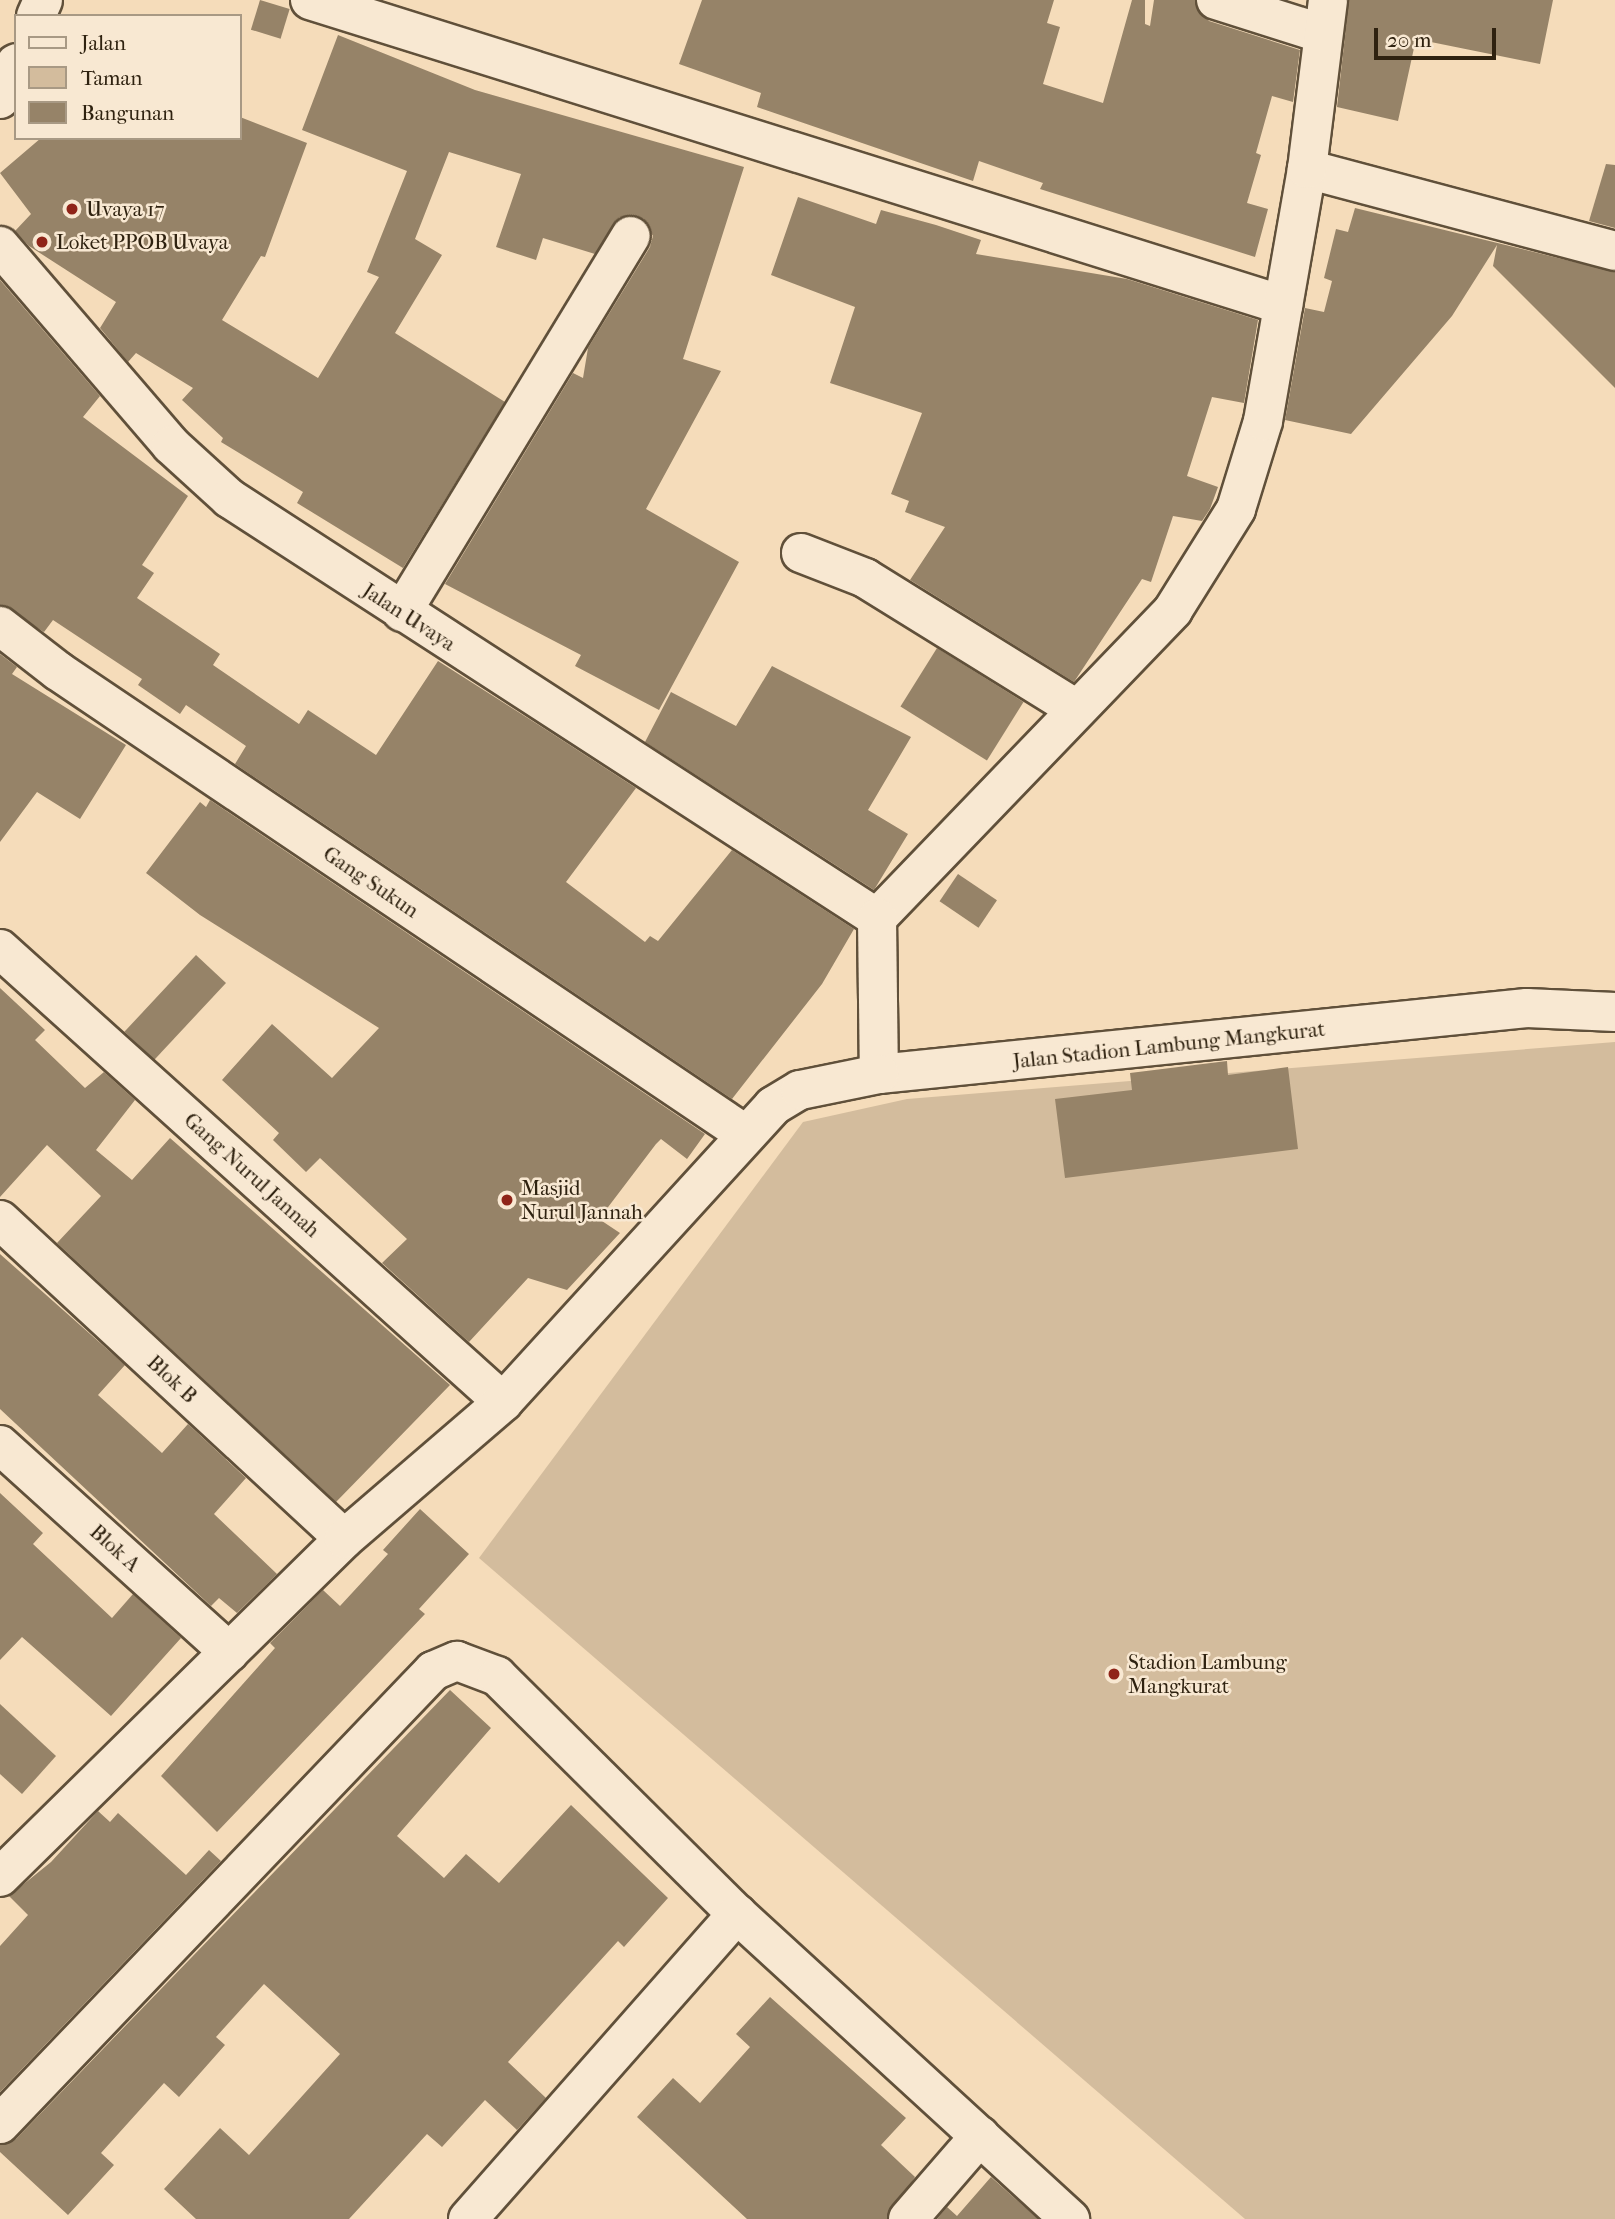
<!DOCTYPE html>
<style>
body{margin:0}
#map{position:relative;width:1615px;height:2219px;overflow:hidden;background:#f5dcba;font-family:"IM FELL French Canon",serif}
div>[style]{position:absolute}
.green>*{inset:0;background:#d3bc9d}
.building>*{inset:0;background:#968368;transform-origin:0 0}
.roads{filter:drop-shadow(2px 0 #60503a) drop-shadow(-2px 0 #60503a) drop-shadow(0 2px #60503a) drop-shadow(0 -2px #60503a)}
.minor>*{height:38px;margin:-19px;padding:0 19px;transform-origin:19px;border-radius:19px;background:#f8e8d2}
.dots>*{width:19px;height:19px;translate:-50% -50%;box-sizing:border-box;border:4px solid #f8e8d2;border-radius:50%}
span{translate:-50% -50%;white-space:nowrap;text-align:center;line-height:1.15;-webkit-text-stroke:5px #f8e8d2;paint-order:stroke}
.poi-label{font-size:21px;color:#2f2210}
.left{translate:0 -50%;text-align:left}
.street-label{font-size:21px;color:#2f2210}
.legend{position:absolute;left:14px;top:14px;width:228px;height:126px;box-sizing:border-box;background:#f8e8d2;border:2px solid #a89984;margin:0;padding:9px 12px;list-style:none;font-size:21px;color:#2f2210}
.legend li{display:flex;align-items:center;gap:14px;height:35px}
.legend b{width:35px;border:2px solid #a89984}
.scale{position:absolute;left:1374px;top:28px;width:122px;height:32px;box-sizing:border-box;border:4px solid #2f2210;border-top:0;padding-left:9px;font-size:21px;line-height:24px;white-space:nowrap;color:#2f2210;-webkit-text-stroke:5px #f8e8d2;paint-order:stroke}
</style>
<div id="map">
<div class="green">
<div style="clip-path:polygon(1615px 1042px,1615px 2219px,1245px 2219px,479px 1558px,803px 1122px,907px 1099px)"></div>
</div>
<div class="building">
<div style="left:260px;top:0;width:31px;height:31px;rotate:17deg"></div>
<div style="clip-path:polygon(702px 0,1054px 0,1047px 23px,1060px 27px,1043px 84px,1103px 103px,1132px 0,1145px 0,1145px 24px,1150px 26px,1154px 0,1195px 0,1209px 21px,1300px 50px,1293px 102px,1272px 96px,1256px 153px,1261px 155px,1247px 203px,1268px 209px,1255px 257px,1040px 189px,1043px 183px,979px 161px,973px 181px,757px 107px,761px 93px,679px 64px)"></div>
<div style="clip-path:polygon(1349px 0,1553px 0,1540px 64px,1416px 39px,1398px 121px,1337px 107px)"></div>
<div style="clip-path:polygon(338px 35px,475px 90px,744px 167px,683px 359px,721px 371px,646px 509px,739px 562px,659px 710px,575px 666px,581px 655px,445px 584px,573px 373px,583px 378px,588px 348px,650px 247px,653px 236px,643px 218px,620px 217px,595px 254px,543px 238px,536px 260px,496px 247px,521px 174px,449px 152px,415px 239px,442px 255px,395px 333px,505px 402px,403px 568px,297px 503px,303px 492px,221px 442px,223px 438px,182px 400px,193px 388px,136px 353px,128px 362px,100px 328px,116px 302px,29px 246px,15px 231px,31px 214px,0 173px,41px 138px,240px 138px,240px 117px,307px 143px,265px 257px,261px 256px,222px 320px,318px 378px,379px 277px,367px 272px,407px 171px,302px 130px)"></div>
<div style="clip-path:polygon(1606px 164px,1615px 165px,1615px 228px,1589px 221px)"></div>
<div style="clip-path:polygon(798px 197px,876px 224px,881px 210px,936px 225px,981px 240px,976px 254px,1127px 279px,1258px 320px,1244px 403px,1212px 397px,1187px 476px,1218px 487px,1210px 509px,1202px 521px,1173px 516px,1151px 582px,1142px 579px,1074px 682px,910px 580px,945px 527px,905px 512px,909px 501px,891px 494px,922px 413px,830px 383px,855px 307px,771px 275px)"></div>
<div style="clip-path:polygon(1355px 208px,1615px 272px,1615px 388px,1493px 266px,1497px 245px,1452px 316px,1351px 434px,1285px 420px,1305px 308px,1324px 312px,1332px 281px,1324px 278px,1336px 229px,1348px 232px)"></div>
<div style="clip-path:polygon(0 280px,100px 396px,83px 417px,188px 496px,142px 565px,154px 573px,137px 598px,220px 654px,213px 665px,299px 724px,308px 710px,376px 755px,438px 661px,545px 729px,636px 788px,566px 882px,645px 942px,650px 936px,658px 941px,732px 850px,854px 929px,822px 984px,732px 1099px,235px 764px,246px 746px,186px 705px,180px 714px,138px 685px,142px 679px,53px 620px,44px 632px,0 605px)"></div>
<div style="left:937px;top:648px;width:102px;height:69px;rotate:32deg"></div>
<div style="clip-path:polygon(0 654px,17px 667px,12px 674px,126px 745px,80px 819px,37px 792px,0 842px)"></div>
<div style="clip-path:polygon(772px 666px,911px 737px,868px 810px,908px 834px,874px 890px,645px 742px,671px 692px,736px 726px)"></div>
<div style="clip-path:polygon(210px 800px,705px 1134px,687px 1159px,661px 1139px,656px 1144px,599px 1219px,620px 1233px,567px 1290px,528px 1278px,469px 1342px,382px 1263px,407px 1239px,320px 1158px,306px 1172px,273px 1140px,279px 1133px,222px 1080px,272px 1024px,332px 1078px,379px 1028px,200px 915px,146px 873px,200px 802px,206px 807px)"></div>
<div style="left:958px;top:874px;width:47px;height:33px;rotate:34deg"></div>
<div style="left:196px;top:955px;width:41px;height:105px;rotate:43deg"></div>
<div style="clip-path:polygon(0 988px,45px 1030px,35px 1040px,85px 1088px,104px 1072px,135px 1100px,96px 1150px,132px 1180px,170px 1138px,450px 1385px,336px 1502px,57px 1243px,101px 1196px,47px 1145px,0 1197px)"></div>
<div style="clip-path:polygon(1227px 1061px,1228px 1075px,1288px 1067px,1298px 1149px,1065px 1178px,1055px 1099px,1132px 1090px,1130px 1073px)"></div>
<div style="clip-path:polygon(0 1254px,125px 1365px,98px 1395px,162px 1453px,188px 1424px,246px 1478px,214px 1514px,277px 1574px,237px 1613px,219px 1598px,211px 1606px,0 1409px)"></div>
<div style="clip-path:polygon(0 1493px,43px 1533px,33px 1544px,112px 1618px,133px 1594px,181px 1638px,111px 1716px,22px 1637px,0 1660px)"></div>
<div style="clip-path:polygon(420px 1509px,469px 1554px,419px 1609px,425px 1614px,217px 1832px,161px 1776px,275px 1648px,270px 1643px,323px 1590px,340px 1606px,388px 1554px,383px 1550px)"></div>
<div style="clip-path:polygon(450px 1690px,491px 1728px,397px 1836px,444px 1878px,466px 1854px,499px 1883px,571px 1805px,668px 1898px,624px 1947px,618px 1941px,508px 2062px,546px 2098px,517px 2130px,485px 2100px,442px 2147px,427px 2134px,349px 2219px,196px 2219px,164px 2189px,220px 2128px,249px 2155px,340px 2054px,264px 1984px,216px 2037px,225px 2045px,179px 2097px,164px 2083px,101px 2153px,114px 2165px,68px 2215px,0 2152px,0 2145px,16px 2139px)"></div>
<div style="clip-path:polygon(0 1704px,56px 1756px,22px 1794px,0 1774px)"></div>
<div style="clip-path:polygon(98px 1811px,110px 1822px,118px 1813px,186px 1875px,209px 1850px,221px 1861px,0 2092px,0 1946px,28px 1915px,9px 1896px,51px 1862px)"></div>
<div style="clip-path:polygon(770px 1997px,906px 2118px,881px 2145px,915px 2177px,887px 2219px,747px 2219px,637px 2117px,673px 2078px,700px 2103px,750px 2047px,736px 2034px)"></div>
<div style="clip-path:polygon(991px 2177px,1038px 2219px,937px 2219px,947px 2207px,957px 2216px)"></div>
</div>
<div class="roads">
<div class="minor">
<div style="left:310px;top:0;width:1020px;rotate:17.4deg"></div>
<div style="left:1216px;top:0;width:112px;rotate:17.6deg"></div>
<div style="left:36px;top:16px;width:17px;rotate:-66deg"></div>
<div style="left:0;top:99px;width:39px;rotate:-66deg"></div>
<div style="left:1307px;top:169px;width:319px;rotate:14.9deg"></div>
<div style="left:0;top:246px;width:262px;rotate:49.3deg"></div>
<div style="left:171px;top:445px;width:79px;rotate:42.4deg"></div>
<div style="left:229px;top:498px;width:772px;rotate:32.95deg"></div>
<div style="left:801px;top:553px;width:69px;rotate:21.3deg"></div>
<div style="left:865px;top:578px;width:248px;rotate:31.8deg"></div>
<div style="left:402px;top:612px;width:440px;rotate:-58.7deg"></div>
<div style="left:0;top:626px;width:73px;rotate:37.8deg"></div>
<div style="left:58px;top:671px;width:828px;rotate:33.98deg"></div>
<div style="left:877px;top:918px;width:427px;rotate:-46.1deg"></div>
<div style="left:1173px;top:610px;width:119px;rotate:-58deg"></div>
<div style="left:1236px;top:509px;width:92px;rotate:-72.9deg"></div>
<div style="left:1263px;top:421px;width:256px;rotate:-80.1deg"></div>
<div style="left:1307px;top:169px;width:170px;rotate:-82.9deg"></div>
<div style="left:877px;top:918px;width:156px;rotate:89.3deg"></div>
<div style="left:879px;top:1074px;width:651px;rotate:-5.82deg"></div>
<div style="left:1527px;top:1008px;width:88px;rotate:2.6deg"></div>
<div style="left:0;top:949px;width:677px;rotate:42.01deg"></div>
<div style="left:0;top:1220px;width:469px;rotate:42.8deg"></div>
<div style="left:0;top:1445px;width:309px;rotate:42.1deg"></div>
<div style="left:0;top:1877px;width:482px;rotate:-44.5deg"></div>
<div style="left:344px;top:1539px;width:210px;rotate:-40.7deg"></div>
<div style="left:503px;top:1402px;width:401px;rotate:-47.6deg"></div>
<div style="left:773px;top:1106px;width:31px;rotate:-31deg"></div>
<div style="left:800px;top:1090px;width:81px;rotate:-11.4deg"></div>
<div style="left:0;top:2124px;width:627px;rotate:-46.29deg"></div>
<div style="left:433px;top:1671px;width:26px;rotate:-23deg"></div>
<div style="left:457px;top:1661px;width:43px;rotate:20.6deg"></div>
<div style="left:497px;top:1676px;width:338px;rotate:44.8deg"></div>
<div style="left:737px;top:1914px;width:452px;rotate:42.5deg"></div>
<div style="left:468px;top:2219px;width:407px;rotate:-48.6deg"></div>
<div style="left:908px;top:2219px;width:110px;rotate:-49.1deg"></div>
</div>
</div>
<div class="dots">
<div style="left:72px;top:209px;background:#8f2418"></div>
<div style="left:42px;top:242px;background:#8f2418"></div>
<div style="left:507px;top:1200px;background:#8f2418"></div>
<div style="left:1114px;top:1674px;background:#8f2418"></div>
</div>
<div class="poi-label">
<span class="left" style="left:86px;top:209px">Uvaya 17</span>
<span class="left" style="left:56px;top:242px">Loket PPOB Uvaya</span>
<span class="left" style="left:521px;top:1200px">Masjid<br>Nurul Jannah</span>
<span class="left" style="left:1128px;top:1674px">Stadion Lambung<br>Mangkurat</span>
</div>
<div class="street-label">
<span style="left:409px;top:617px;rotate:33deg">Jalan Uvaya</span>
<span style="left:371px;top:882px;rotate:34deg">Gang Sukun</span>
<span style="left:1169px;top:1045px;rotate:-6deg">Jalan Stadion Lambung Mangkurat</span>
<span style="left:252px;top:1175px;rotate:42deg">Gang Nurul Jannah</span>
<span style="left:172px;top:1379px;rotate:43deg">Blok B</span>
<span style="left:115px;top:1548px;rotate:42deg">Blok A</span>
</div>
<ul class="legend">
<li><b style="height:9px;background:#f8e8d2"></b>Jalan</li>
<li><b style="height:19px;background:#d3bc9d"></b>Taman</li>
<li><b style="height:19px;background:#968368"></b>Bangunan</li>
</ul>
<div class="scale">20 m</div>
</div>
